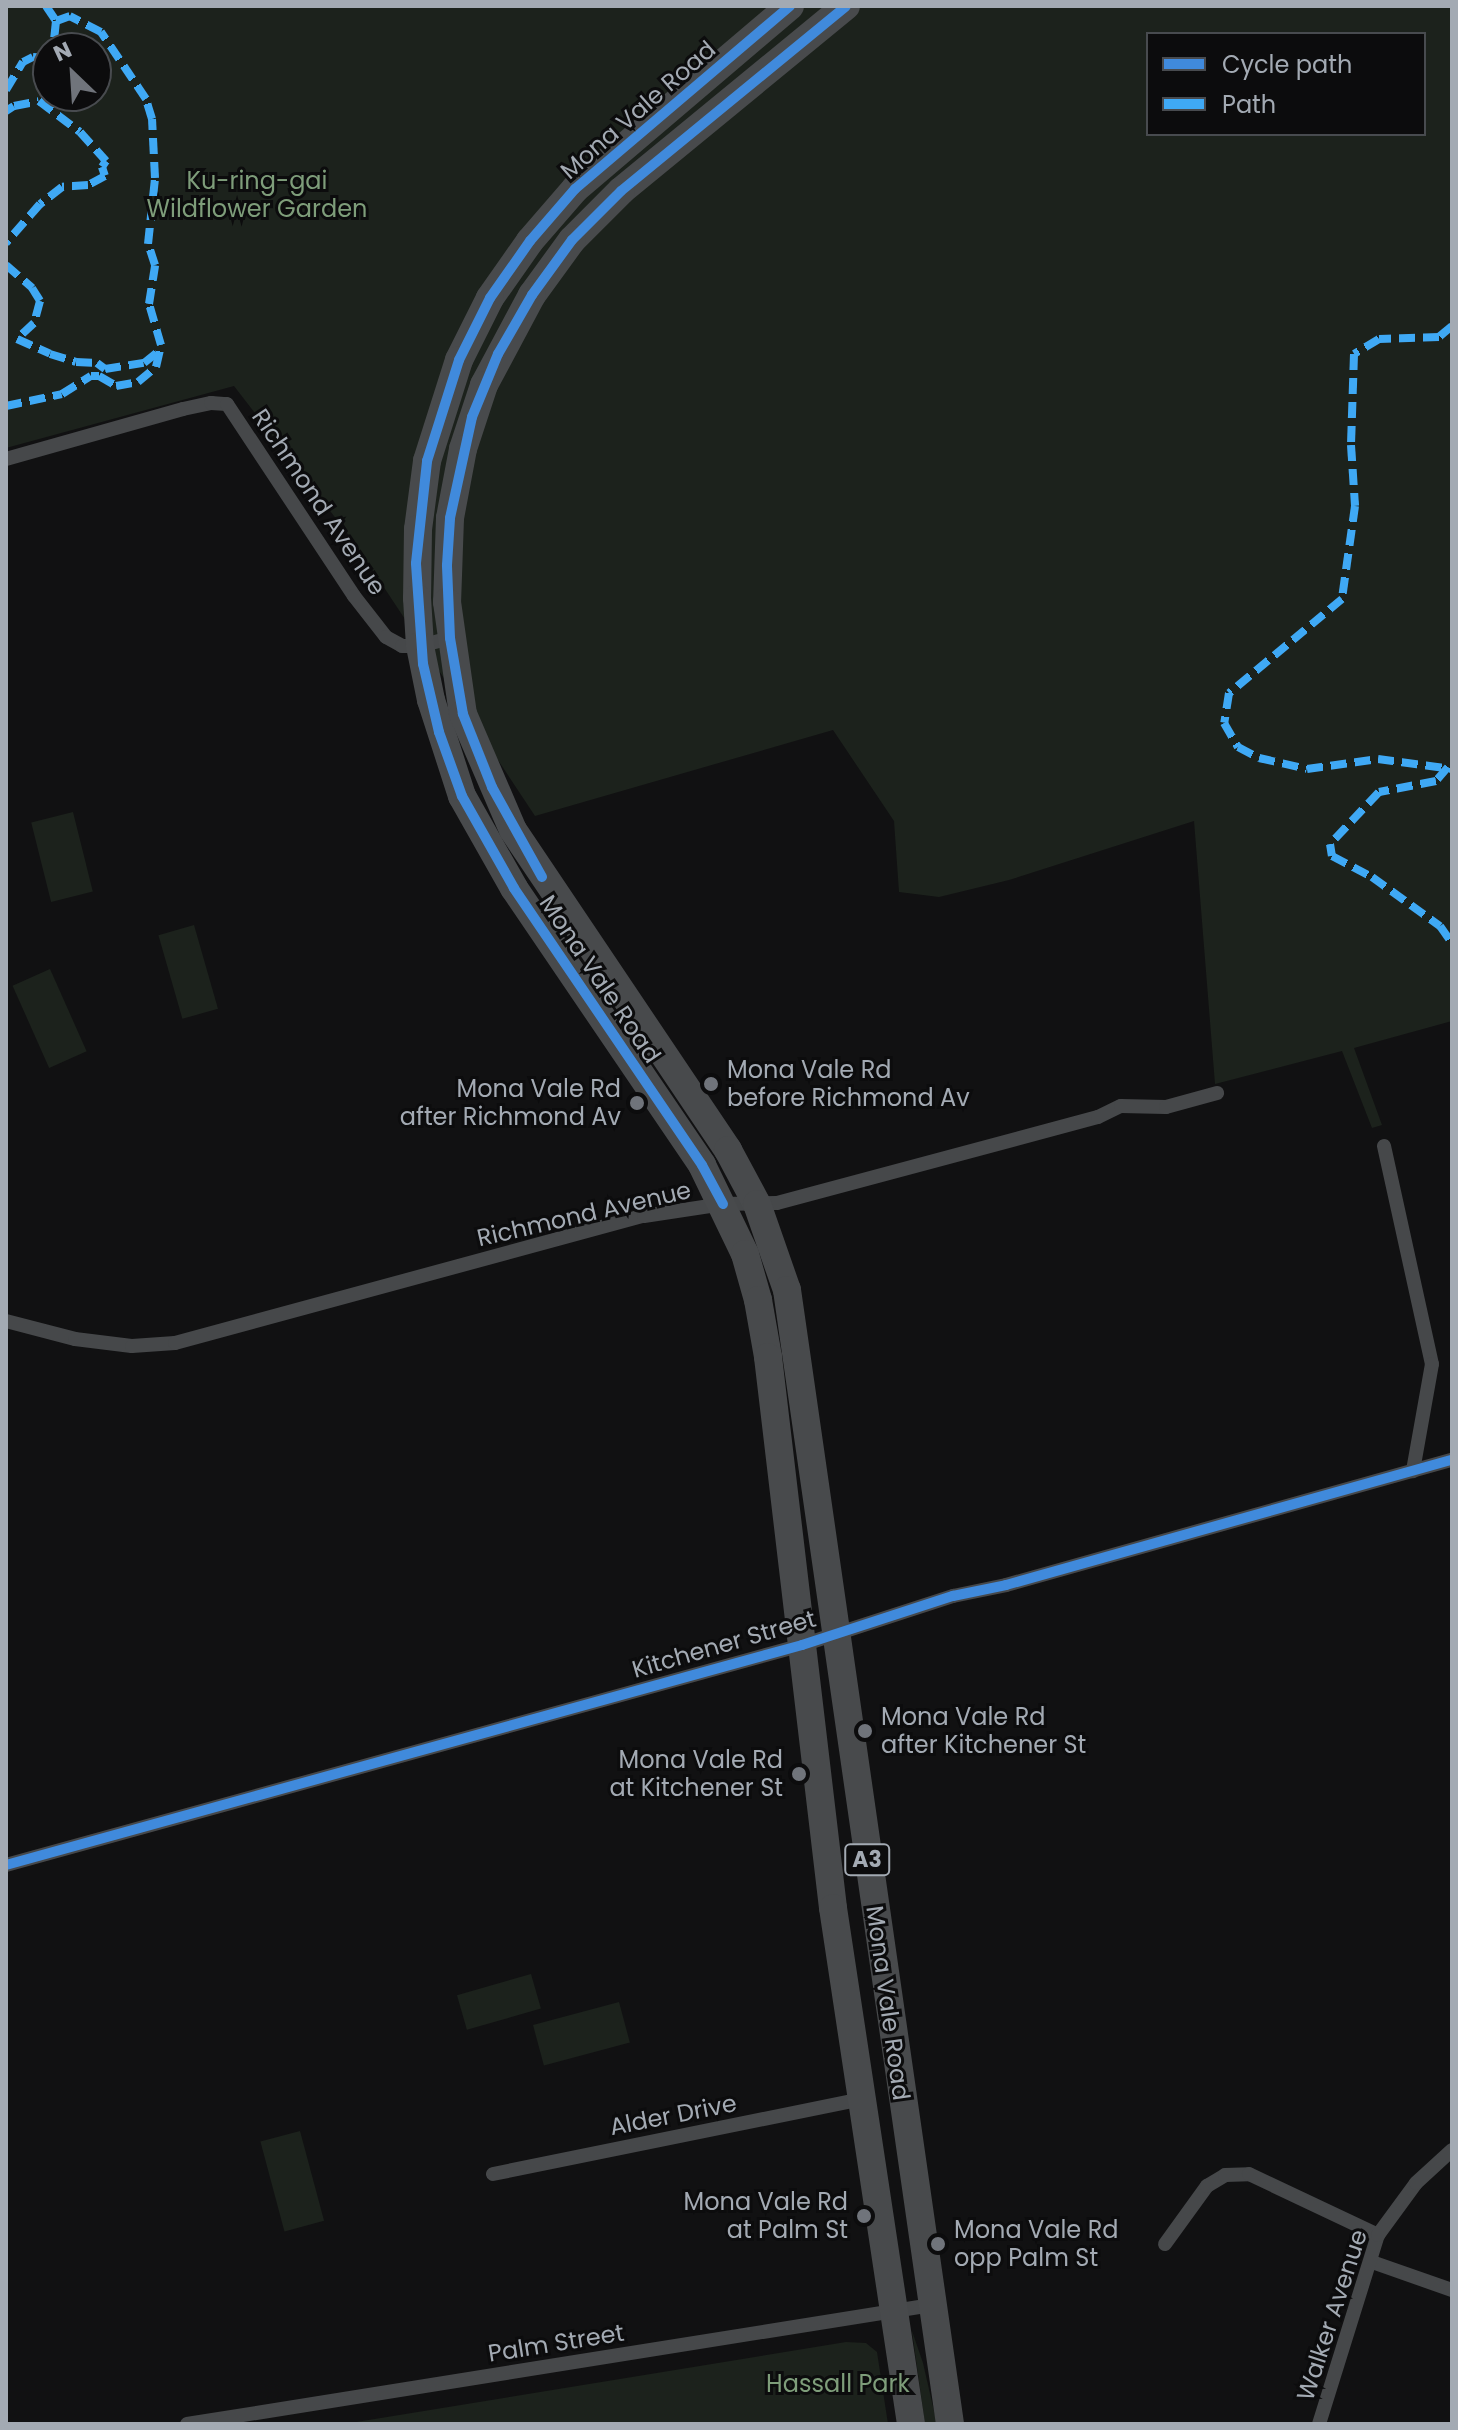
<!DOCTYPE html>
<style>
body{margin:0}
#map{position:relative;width:1458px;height:2430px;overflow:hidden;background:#111112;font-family:Poppins,sans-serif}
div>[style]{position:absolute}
.green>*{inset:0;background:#1c221c;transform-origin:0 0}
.street>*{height:14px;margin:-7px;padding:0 7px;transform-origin:7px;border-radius:7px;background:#46484a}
.highway>*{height:28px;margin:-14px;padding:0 14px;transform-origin:14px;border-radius:14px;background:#484a4c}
.quiet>*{height:8px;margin-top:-4px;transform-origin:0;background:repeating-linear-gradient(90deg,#3fa9f5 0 16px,transparent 0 24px)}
.cycleway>*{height:10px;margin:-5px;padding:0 5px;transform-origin:5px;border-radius:5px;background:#408adc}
.dots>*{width:22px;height:22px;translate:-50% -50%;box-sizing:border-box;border:4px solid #0c0c0d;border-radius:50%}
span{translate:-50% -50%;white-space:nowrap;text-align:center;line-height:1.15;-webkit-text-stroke:6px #0c0c0d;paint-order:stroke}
.shield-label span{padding:2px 6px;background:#0c0c0d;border:2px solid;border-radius:6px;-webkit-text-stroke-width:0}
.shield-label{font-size:22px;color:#a3aab3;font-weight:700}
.street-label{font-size:24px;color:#a3aab3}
.park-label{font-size:24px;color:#7e9d7a}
.poi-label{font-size:24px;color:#a3aab3}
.left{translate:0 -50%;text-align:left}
.right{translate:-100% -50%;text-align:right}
.frame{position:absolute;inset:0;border:8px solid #a3aab3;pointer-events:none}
.legend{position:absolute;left:1146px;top:32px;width:280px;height:104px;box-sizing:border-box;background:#0c0c0d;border:2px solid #484b4f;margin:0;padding:10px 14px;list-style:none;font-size:24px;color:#a3aab3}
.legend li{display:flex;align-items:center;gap:16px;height:40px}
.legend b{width:40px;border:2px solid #484b4f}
.north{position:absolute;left:32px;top:32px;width:80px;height:80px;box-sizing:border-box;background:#0c0c0d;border:2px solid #484b4f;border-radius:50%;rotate:335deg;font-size:22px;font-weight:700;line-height:32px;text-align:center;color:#a3aab3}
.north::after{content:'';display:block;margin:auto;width:28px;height:36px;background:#70747b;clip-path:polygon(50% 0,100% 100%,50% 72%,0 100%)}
</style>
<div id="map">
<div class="green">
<div style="clip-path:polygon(evenodd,6px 6px,1452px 6px,1452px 1021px,1354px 1048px,1382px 1125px,1372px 1128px,1342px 1051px,1215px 1084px,1194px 821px,1009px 880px,939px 897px,899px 892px,894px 821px,833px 730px,535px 816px,354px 542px,234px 386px,6px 448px,6px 6px,1148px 34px,1424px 34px,1424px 134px,1148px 134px,1148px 34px,6px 6px,48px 48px,96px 48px,96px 96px,48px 96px,48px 48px)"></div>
<div style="left:73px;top:812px;width:82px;height:43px;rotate:76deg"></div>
<div style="left:194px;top:925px;width:87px;height:37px;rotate:74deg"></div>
<div style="left:50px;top:969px;width:90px;height:41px;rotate:66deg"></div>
<div style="left:531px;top:1974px;width:36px;height:77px;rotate:74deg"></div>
<div style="left:619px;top:2002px;width:42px;height:89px;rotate:75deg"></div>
<div style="left:300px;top:2131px;width:93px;height:41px;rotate:75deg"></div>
<div style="clip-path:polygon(912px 2331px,923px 2363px,937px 2424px,925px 2424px)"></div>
<div style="clip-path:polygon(846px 2342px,866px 2343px,877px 2352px,888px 2424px,344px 2424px)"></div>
</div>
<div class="street">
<div style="left:6px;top:459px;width:184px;rotate:-15.8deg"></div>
<div style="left:183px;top:409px;width:29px;rotate:-12deg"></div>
<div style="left:211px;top:403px;width:16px;rotate:4deg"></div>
<div style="left:227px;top:404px;width:230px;rotate:56.5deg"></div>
<div style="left:354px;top:596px;width:52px;rotate:52deg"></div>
<div style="left:386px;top:637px;width:18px;rotate:29deg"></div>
<div style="left:402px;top:646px;width:18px"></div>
<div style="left:420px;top:646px;width:31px;rotate:-15deg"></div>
<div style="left:1384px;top:1146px;width:223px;rotate:77.6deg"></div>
<div style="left:1432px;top:1364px;width:109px;rotate:100.1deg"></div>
<div style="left:6px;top:1321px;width:71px;rotate:14.6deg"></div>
<div style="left:75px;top:1339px;width:57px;rotate:7deg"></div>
<div style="left:132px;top:1346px;width:43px;rotate:-4deg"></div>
<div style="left:175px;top:1343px;width:486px;rotate:-15.2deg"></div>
<div style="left:644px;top:1216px;width:80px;rotate:-8.6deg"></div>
<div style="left:723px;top:1204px;width:54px;rotate:-1.1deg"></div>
<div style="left:777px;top:1203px;width:332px;rotate:-15deg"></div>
<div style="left:1098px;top:1117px;width:25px;rotate:-26deg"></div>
<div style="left:1121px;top:1106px;width:45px;rotate:1.3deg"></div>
<div style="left:1166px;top:1107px;width:53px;rotate:-15.4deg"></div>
<div style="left:6px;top:1865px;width:826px;rotate:-15.45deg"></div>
<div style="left:802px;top:1645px;width:159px;rotate:-18deg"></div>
<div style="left:953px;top:1596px;width:54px;rotate:-11.7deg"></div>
<div style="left:1006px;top:1585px;width:463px;rotate:-15.7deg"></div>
<div style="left:493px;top:2174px;width:376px;rotate:-11.5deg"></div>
<div style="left:1165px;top:2244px;width:72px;rotate:-54.1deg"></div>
<div style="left:1207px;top:2186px;width:21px;rotate:-31deg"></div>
<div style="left:1225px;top:2175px;width:24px;rotate:-2deg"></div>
<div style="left:1249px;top:2174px;width:143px;rotate:25.3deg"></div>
<div style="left:1372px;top:2262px;width:85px;rotate:19.3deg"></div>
<div style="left:187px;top:2424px;width:754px;rotate:-9.08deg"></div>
<div style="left:1319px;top:2424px;width:198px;rotate:-72.7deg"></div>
<div style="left:1378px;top:2235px;width:64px;rotate:-53.8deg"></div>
<div style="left:1416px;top:2183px;width:49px;rotate:-42.5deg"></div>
</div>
<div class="highway">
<div style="left:790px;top:6px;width:282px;rotate:139.6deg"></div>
<div style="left:575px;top:189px;width:69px;rotate:130.9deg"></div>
<div style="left:530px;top:241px;width:70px;rotate:125.1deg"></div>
<div style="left:490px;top:298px;width:69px;rotate:116.6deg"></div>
<div style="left:459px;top:360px;width:106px;rotate:107.6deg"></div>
<div style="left:427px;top:461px;width:69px;rotate:97.5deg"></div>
<div style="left:418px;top:529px;width:69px;rotate:90.8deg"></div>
<div style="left:417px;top:598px;width:48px;rotate:86.4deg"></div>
<div style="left:420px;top:646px;width:55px;rotate:78.5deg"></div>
<div style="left:431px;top:700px;width:101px;rotate:72.1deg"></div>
<div style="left:462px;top:796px;width:106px;rotate:60.5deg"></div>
<div style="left:514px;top:888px;width:335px;rotate:55.8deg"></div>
<div style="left:702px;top:1165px;width:99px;rotate:64.2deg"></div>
<div style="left:745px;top:1254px;width:48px;rotate:74.2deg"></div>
<div style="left:758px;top:1300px;width:58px;rotate:80deg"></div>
<div style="left:768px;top:1357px;width:555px;rotate:83.27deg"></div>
<div style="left:833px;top:1908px;width:522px;rotate:81.4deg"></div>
<div style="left:846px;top:6px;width:291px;rotate:140.6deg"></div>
<div style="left:621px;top:191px;width:69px;rotate:135deg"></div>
<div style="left:572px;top:240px;width:68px;rotate:126deg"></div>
<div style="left:532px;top:295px;width:102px;rotate:118.1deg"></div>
<div style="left:484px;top:385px;width:67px;rotate:108.2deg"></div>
<div style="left:463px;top:449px;width:70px;rotate:100.7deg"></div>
<div style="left:450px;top:518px;width:84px;rotate:92deg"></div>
<div style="left:447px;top:602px;width:113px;rotate:81.9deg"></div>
<div style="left:463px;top:714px;width:126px;rotate:66.7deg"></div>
<div style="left:513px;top:830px;width:386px;rotate:56.1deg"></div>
<div style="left:728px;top:1150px;width:61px;rotate:61.8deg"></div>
<div style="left:757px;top:1204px;width:91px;rotate:70.8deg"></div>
<div style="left:787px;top:1290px;width:1146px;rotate:81.82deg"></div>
</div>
<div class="quiet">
<div style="left:46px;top:6px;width:18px;rotate:56deg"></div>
<div style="left:56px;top:21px;width:27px;rotate:96deg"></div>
<div style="left:6px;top:90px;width:33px;rotate:-59deg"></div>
<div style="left:23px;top:62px;width:11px;rotate:-27deg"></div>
<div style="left:33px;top:57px;width:15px;rotate:4deg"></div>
<div style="left:6px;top:111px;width:9px;rotate:-32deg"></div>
<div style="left:14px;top:106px;width:25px;rotate:-11deg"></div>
<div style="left:39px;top:101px;width:51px;rotate:37.1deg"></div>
<div style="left:80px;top:132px;width:39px;rotate:48deg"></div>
<div style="left:106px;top:161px;width:7px;rotate:124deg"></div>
<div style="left:102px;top:167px;width:9px;rotate:72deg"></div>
<div style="left:105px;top:176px;width:19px;rotate:152deg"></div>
<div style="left:88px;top:185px;width:26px;rotate:176deg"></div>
<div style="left:62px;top:187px;width:28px;rotate:142deg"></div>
<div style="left:40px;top:204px;width:52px;rotate:131.1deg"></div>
<div style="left:6px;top:265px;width:35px;rotate:41deg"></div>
<div style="left:32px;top:288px;width:15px;rotate:58deg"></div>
<div style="left:40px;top:301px;width:23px;rotate:105deg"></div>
<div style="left:34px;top:323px;width:23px;rotate:137deg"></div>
<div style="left:17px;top:339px;width:36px;rotate:24deg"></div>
<div style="left:50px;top:354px;width:27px;rotate:17deg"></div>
<div style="left:76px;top:362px;width:21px;rotate:3deg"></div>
<div style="left:97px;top:363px;width:10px;rotate:37deg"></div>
<div style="left:105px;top:369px;width:39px;rotate:-9deg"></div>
<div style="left:144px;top:363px;width:21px;rotate:-39deg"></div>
<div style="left:1452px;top:326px;width:17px;rotate:140deg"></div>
<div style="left:1439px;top:337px;width:60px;rotate:178.1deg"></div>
<div style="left:1379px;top:339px;width:29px;rotate:149deg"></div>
<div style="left:1354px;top:354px;width:91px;rotate:91.9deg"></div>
<div style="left:1351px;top:445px;width:61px;rotate:86.2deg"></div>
<div style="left:1355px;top:506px;width:94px;rotate:98deg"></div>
<div style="left:1342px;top:599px;width:147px;rotate:140.2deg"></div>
<div style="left:1229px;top:693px;width:30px;rotate:99deg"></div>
<div style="left:1224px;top:723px;width:28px;rotate:60deg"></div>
<div style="left:1238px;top:747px;width:24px;rotate:28deg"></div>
<div style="left:1259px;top:758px;width:49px;rotate:12.9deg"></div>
<div style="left:1307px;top:769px;width:72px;rotate:-8deg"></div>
<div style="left:1378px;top:759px;width:75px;rotate:7.7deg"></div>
<div style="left:6px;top:406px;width:57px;rotate:-12.1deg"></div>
<div style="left:62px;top:394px;width:34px;rotate:-32deg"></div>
<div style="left:91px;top:376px;width:8px"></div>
<div style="left:99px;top:376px;width:20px;rotate:30deg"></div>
<div style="left:116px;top:386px;width:22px;rotate:-10deg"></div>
<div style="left:138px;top:382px;width:23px;rotate:-40deg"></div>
<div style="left:156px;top:367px;width:23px;rotate:-77deg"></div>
<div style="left:161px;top:345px;width:43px;rotate:-106.3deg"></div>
<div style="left:149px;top:304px;width:39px;rotate:-81deg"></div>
<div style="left:155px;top:265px;width:22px;rotate:-108deg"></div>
<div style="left:148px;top:244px;width:66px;rotate:-83.9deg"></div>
<div style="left:155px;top:178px;width:59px;rotate:-92.9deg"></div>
<div style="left:152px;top:119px;width:21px;rotate:-107deg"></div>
<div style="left:146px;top:99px;width:81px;rotate:-123.9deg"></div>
<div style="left:101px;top:32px;width:35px;rotate:-153deg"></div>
<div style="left:70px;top:16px;width:15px;rotate:160deg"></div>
<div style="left:1448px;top:767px;width:18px;rotate:131deg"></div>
<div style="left:1436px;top:781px;width:58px;rotate:169.1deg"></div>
<div style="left:1379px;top:792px;width:71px;rotate:133.3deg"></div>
<div style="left:1330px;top:844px;width:12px;rotate:81deg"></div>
<div style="left:1332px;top:856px;width:45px;rotate:27.7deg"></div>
<div style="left:1372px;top:877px;width:84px;rotate:35.8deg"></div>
<div style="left:1440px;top:926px;width:21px;rotate:55deg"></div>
</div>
<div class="cycleway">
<div style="left:542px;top:877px;width:103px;rotate:-119.1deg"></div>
<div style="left:492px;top:787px;width:79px;rotate:-111.7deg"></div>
<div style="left:463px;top:714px;width:77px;rotate:-99.7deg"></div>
<div style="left:450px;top:638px;width:73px;rotate:-92.4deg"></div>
<div style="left:447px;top:565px;width:47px;rotate:-86.3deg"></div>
<div style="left:450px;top:518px;width:103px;rotate:-77.7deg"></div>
<div style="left:472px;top:417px;width:68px;rotate:-67.6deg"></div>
<div style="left:498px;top:354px;width:68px;rotate:-60deg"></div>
<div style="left:532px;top:295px;width:68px;rotate:-54deg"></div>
<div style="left:572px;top:240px;width:69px;rotate:-45deg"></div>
<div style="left:621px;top:191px;width:291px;rotate:-39.4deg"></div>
<div style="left:723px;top:1204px;width:44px;rotate:-118.3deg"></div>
<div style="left:702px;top:1165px;width:335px;rotate:-124.2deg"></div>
<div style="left:514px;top:888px;width:106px;rotate:-119.5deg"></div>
<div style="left:462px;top:796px;width:68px;rotate:-109.8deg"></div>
<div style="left:439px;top:732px;width:70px;rotate:-103.2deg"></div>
<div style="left:423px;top:664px;width:101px;rotate:-94deg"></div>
<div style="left:416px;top:563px;width:103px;rotate:-83.8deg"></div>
<div style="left:427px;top:461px;width:106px;rotate:-72.4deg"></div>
<div style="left:459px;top:360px;width:69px;rotate:-63.4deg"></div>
<div style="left:490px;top:298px;width:70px;rotate:-54.9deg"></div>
<div style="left:530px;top:241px;width:69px;rotate:-49.1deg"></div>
<div style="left:575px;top:189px;width:282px;rotate:-40.4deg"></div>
<div style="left:6px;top:1865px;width:826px;rotate:-15.45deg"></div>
<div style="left:802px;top:1645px;width:159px;rotate:-18deg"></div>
<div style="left:953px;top:1596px;width:54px;rotate:-11.7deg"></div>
<div style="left:1006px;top:1585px;width:463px;rotate:-15.7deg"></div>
</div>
<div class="dots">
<div style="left:711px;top:1084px;background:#70747b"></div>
<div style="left:637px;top:1103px;background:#70747b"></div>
<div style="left:865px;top:1731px;background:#70747b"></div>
<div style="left:799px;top:1774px;background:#70747b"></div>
<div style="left:864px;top:2216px;background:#70747b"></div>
<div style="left:938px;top:2244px;background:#70747b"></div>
</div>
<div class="shield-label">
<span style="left:867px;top:1860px">A3</span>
</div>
<div class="street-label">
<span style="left:638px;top:110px;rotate:-41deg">Mona Vale Road</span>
<span style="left:319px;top:502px;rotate:56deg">Richmond Avenue</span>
<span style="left:600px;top:979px;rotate:56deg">Mona Vale Road</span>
<span style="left:584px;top:1214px;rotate:-13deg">Richmond Avenue</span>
<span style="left:724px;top:1644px;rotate:-16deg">Kitchener Street</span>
<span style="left:888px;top:2003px;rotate:82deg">Mona Vale Road</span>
<span style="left:673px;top:2115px;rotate:-11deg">Alder Drive</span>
<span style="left:1332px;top:2315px;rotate:-72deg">Walker Avenue</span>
<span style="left:556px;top:2343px;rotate:-9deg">Palm Street</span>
</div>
<div class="park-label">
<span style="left:257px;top:195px">Ku-ring-gai<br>Wildflower Garden</span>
<span style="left:838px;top:2384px">Hassall Park</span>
</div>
<div class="poi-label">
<span class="left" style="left:727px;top:1084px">Mona Vale Rd<br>before Richmond Av</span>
<span class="right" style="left:621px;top:1103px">Mona Vale Rd<br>after Richmond Av</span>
<span class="left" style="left:881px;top:1731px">Mona Vale Rd<br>after Kitchener St</span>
<span class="right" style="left:783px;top:1774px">Mona Vale Rd<br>at Kitchener St</span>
<span class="right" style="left:848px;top:2216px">Mona Vale Rd<br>at Palm St</span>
<span class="left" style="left:954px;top:2244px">Mona Vale Rd<br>opp Palm St</span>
</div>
<div class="frame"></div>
<ul class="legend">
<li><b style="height:10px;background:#408adc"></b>Cycle path</li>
<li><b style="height:10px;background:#3fa9f5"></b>Path</li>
</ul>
<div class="north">N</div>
</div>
